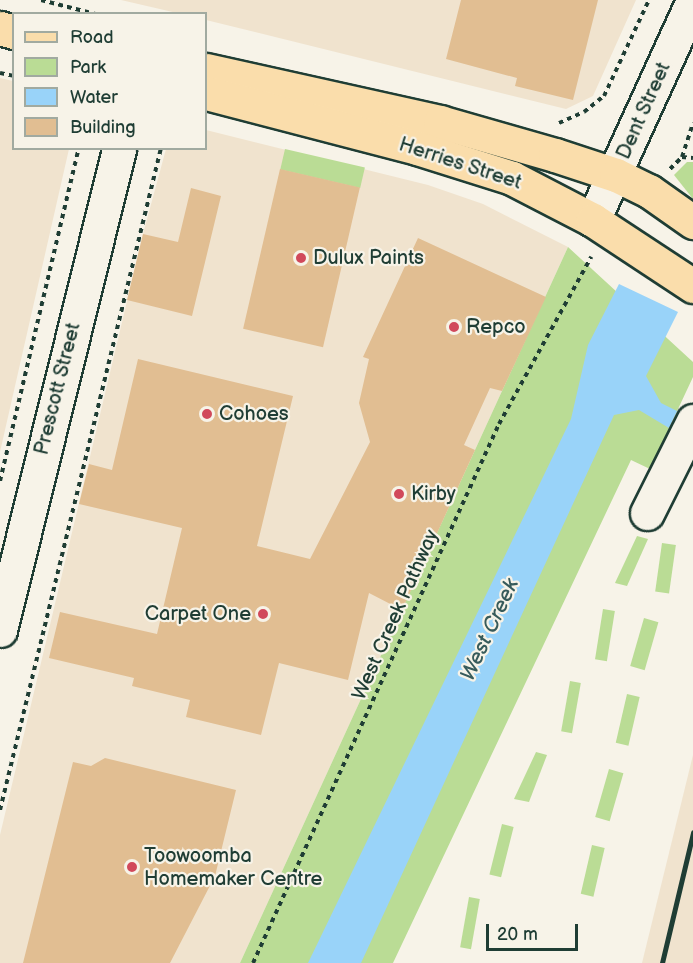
<!DOCTYPE html>
<style>
body{margin:0}
#map{position:relative;width:693px;height:963px;overflow:hidden;background:#f7f3e8;font-family:"Balsamiq Sans",sans-serif}
div>[style]{position:absolute}
.built>*{inset:0;background:#f0e3ce}
.green>*{inset:0;background:#badc95;transform-origin:0 0}
.water>*{inset:0;background:#99d3f9}
.building>*{inset:0;background:#e1be92;transform-origin:0 0}
.path>*{height:4px;margin-top:-2px;transform-origin:0;background:repeating-linear-gradient(90deg,#1f3d34 0 4.5px,transparent 0 9px)}
.roads{filter:drop-shadow(2px 0 #1f3d34) drop-shadow(-2px 0 #1f3d34) drop-shadow(0 2px #1f3d34) drop-shadow(0 -2px #1f3d34)}
.minor>*{height:33px;margin:-16.5px;padding:0 16.5px;transform-origin:16.5px;border-radius:16.5px;background:#f7f3e8}
.major>*{height:33px;margin:-16.5px;padding:0 16.5px;transform-origin:16.5px;border-radius:16.5px;background:#faddab}
.rail>*{height:4.5px;margin:-2.25px;padding:0 2.25px;transform-origin:2.25px;border-radius:2.25px;background:#1f3d34}
.dots>*{width:16px;height:16px;translate:-50% -50%;box-sizing:border-box;border:3px solid #f7f3e8;border-radius:50%}
span{translate:-50% -50%;white-space:nowrap;text-align:center;line-height:1.15;-webkit-text-stroke:4.5px #f7f3e8;paint-order:stroke}
.street-label{font-size:20px;color:#1f3d34}
.poi-label{font-size:20px;color:#1f3d34}
.left{translate:0 -50%;text-align:left}
.right{translate:-100% -50%;text-align:right}
.water-label{font-size:21px;color:#375b5b;font-style:italic}
.legend{position:absolute;left:12px;top:12px;width:195px;height:138px;box-sizing:border-box;background:#f7f3e8;border:2px solid #a1aaa0;margin:0;padding:8px 10px;list-style:none;font-size:18px;color:#1f3d34}
.legend li{display:flex;align-items:center;gap:12px;height:30px}
.legend b{width:30px;border:2px solid #a1aaa0}
.scale{position:absolute;left:486px;top:924px;width:92px;height:27px;box-sizing:border-box;border:3px solid #1f3d34;border-top:0;padding-left:8px;font-size:18px;line-height:21px;white-space:nowrap;color:#1f3d34;-webkit-text-stroke:4px #f7f3e8;paint-order:stroke}
</style>
<div id="map">
<div class="built">
<div style="clip-path:polygon(121px 0,636px 0,593px 96px,566px 109px,206px 20px,206px 14px,177px 13px)"></div>
<div style="clip-path:polygon(0 78px,13px 81px,14px 148px,69px 149px,0 452px)"></div>
<div style="clip-path:polygon(206px 130px,428px 185px,483px 204px,568px 247px,240px 963px,0 963px,0 835px,143px 234px,166px 149px,206px 148px)"></div>
<div style="clip-path:polygon(693px 755px,693px 963px,642px 963px)"></div>
</div>
<div class="green">
<div style="left:285px;top:149px;width:82px;height:21px;rotate:13deg"></div>
<div style="clip-path:polygon(687px 162px,693px 162px,693px 199px,674px 175px)"></div>
<div style="clip-path:polygon(568px 247px,693px 362px,693px 377px,650px 469px,631px 460px,393px 963px,240px 963px)"></div>
<div style="clip-path:polygon(637px 536px,648px 539px,627px 586px,615px 583px)"></div>
<div style="left:662px;top:543px;width:14px;height:49px;rotate:8deg"></div>
<div style="left:603px;top:609px;width:12px;height:51px;rotate:9deg"></div>
<div style="left:644px;top:618px;width:15px;height:50px;rotate:16deg"></div>
<div style="left:570px;top:681px;width:11px;height:51px;rotate:10deg"></div>
<div style="left:627px;top:694px;width:13px;height:50px;rotate:13deg"></div>
<div style="clip-path:polygon(536px 752px,547px 755px,529px 802px,514px 799px)"></div>
<div style="left:609px;top:769px;width:15px;height:50px;rotate:16deg"></div>
<div style="left:502px;top:824px;width:12px;height:52px;rotate:14deg"></div>
<div style="left:592px;top:845px;width:13px;height:50px;rotate:13deg"></div>
<div style="left:469px;top:897px;width:11px;height:51px;rotate:10deg"></div>
</div>
<div class="water">
<div style="clip-path:polygon(619px 284px,678px 312px,646px 376px,661px 403px,677px 411px,669px 428px,639px 410px,614px 415px,361px 963px,308px 963px,571px 419px,588px 345px)"></div>
</div>
<div class="building">
<div style="clip-path:polygon(461px 0,598px 0,573px 100px,515px 86px,517px 78px,446px 59px)"></div>
<div style="left:280px;top:169px;width:82px;height:164px;rotate:13deg"></div>
<div style="clip-path:polygon(191px 188px,221px 196px,192px 316px,127px 300px,143px 234px,178px 242px)"></div>
<div style="clip-path:polygon(418px 238px,546px 297px,502px 391px,490px 388px,464px 445px,475px 450px,402px 610px,369px 593px,348px 680px,279px 663px,261px 735px,186px 717px,190px 700px,132px 686px,134px 678px,49px 658px,60px 612px,157px 634px,182px 528px,79px 504px,89px 464px,112px 470px,138px 359px,293px 396px,257px 546px,310px 559px,370px 442px,359px 403px,369px 359px,363px 357px)"></div>
<div style="clip-path:polygon(105px 758px,236px 790px,215px 876px,170px 963px,23px 963px,73px 762px,91px 766px)"></div>
</div>
<div class="path">
<div style="left:41px;top:0;width:56px;rotate:14.5deg"></div>
<div style="left:0;top:73px;width:14px;rotate:12deg"></div>
<div style="left:559px;top:123px;width:27px;rotate:-24deg"></div>
<div style="left:584px;top:112px;width:26px;rotate:-39deg"></div>
<div style="left:604px;top:96px;width:106px;rotate:-64.9deg"></div>
<div style="left:682px;top:157px;width:11px;rotate:5deg"></div>
<div style="left:670px;top:169px;width:17px;rotate:-45deg"></div>
<div style="left:682px;top:157px;width:36px;rotate:-72deg"></div>
<div style="left:0;top:481px;width:342px;rotate:-76.7deg"></div>
<div style="left:0;top:810px;width:681px;rotate:-76.33deg"></div>
<div style="left:253px;top:963px;width:592px;rotate:-65.47deg"></div>
<div style="left:499px;top:424px;width:191px;rotate:-61.1deg"></div>
</div>
<div class="roads">
<div class="minor">
<div style="left:593px;top:220px;width:241px;rotate:-65.5deg"></div>
<div style="left:647px;top:513px;width:103px;rotate:-63.4deg"></div>
<div style="left:0;top:630px;width:496px;rotate:-76.1deg"></div>
</div>
<div class="major">
<div style="left:0;top:28px;width:15px;rotate:16deg"></div>
<div style="left:206px;top:70px;width:240px;rotate:12.5deg"></div>
<div style="left:440px;top:122px;width:120px;rotate:16deg"></div>
<div style="left:555px;top:155px;width:64px;rotate:18.2deg"></div>
<div style="left:616px;top:175px;width:37px;rotate:26deg"></div>
<div style="left:649px;top:191px;width:54px;rotate:35.2deg"></div>
<div style="left:206px;top:93px;width:218px;rotate:14.6deg"></div>
<div style="left:417px;top:148px;width:100px;rotate:17.5deg"></div>
<div style="left:512px;top:178px;width:91px;rotate:27.4deg"></div>
<div style="left:593px;top:220px;width:120px;rotate:33.4deg"></div>
</div>
</div>
<div class="rail">
<div style="left:662px;top:963px;width:134px;rotate:-76.6deg"></div>
</div>
<div class="dots">
<div style="left:301px;top:258px;background:#d1495b"></div>
<div style="left:454px;top:327px;background:#d1495b"></div>
<div style="left:207px;top:414px;background:#d1495b"></div>
<div style="left:399px;top:494px;background:#d1495b"></div>
<div style="left:263px;top:614px;background:#d1495b"></div>
<div style="left:132px;top:867px;background:#d1495b"></div>
</div>
<div class="street-label">
<span style="left:644px;top:111px;rotate:-66deg">Dent Street</span>
<span style="left:460px;top:164px;rotate:18deg">Herries Street</span>
<span style="left:58px;top:389px;rotate:-76deg">Prescott Street</span>
<span style="left:396px;top:615px;rotate:-66deg">West Creek Pathway</span>
</div>
<div class="poi-label">
<span class="left" style="left:313px;top:258px">Dulux Paints</span>
<span class="left" style="left:466px;top:327px">Repco</span>
<span class="left" style="left:219px;top:414px">Cohoes</span>
<span class="left" style="left:411px;top:494px">Kirby</span>
<span class="right" style="left:251px;top:614px">Carpet One</span>
<span class="left" style="left:144px;top:868px">Toowoomba<br>Homemaker Centre</span>
</div>
<div class="water-label">
<span style="left:490px;top:630px;rotate:-65deg">West Creek</span>
</div>
<ul class="legend">
<li><b style="height:8px;background:#faddab"></b>Road</li>
<li><b style="height:16px;background:#badc95"></b>Park</li>
<li><b style="height:16px;background:#99d3f9"></b>Water</li>
<li><b style="height:16px;background:#e1be92"></b>Building</li>
</ul>
<div class="scale">20 m</div>
</div>
